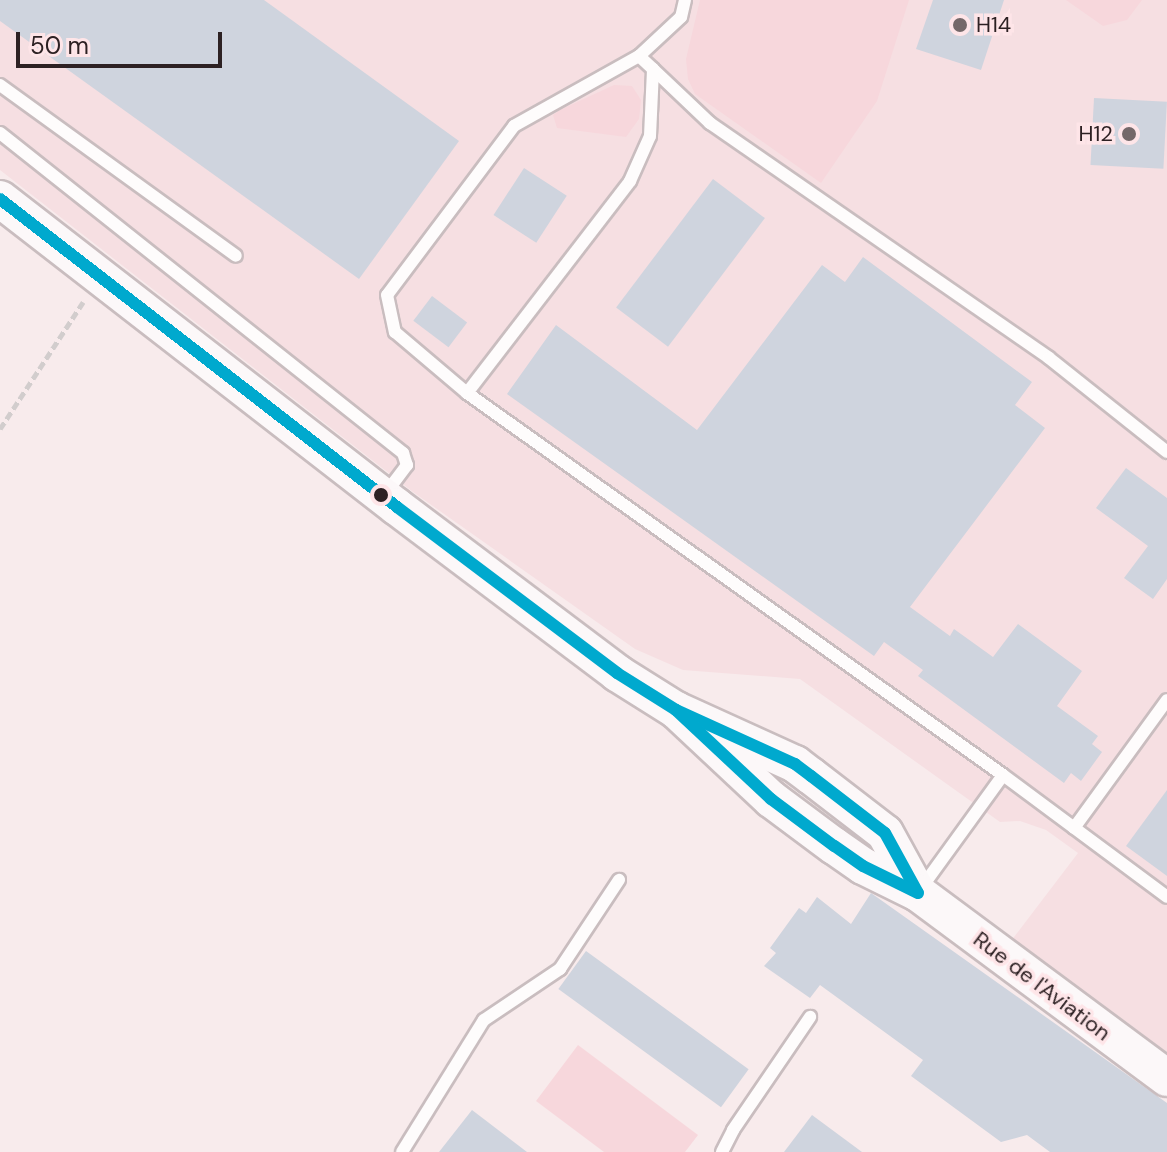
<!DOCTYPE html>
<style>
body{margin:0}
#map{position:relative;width:1167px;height:1152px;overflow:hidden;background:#f8ebec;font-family:"DM Sans",sans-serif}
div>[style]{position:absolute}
.built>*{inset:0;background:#f6dfe2}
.green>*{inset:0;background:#f7d7dc}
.building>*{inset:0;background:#cfd4de;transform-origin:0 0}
.path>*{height:5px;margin-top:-2.5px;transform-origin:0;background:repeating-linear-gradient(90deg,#d2cdcd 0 8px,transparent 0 12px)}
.roads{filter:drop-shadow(2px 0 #c9bdbf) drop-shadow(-2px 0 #c9bdbf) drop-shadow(0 2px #c9bdbf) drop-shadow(0 -2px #c9bdbf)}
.lane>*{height:12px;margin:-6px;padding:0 6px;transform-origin:6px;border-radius:6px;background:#fefcfc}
.secondary>*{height:36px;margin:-18px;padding:0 18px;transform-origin:18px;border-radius:18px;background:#fcf8f9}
.bus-1>*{height:12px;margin:-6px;padding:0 6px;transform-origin:6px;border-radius:6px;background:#00a9ce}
.dots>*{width:22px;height:22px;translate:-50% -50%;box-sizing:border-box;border:4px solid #fee5e8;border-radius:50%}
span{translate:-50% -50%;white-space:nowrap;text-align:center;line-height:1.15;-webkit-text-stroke:7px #fee5e8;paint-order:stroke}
.poi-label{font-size:22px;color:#2d2123}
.left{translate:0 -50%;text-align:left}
.right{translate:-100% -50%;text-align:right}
.street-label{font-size:22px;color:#2d2123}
.scale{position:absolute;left:16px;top:32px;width:206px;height:36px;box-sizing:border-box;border:4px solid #2d2123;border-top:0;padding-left:10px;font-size:24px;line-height:28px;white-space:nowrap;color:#2d2123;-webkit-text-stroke:6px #fee5e8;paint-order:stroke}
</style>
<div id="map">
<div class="built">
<div style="clip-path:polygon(0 0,1167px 0,1167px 1055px,1011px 941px,1078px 853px,1046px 830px,1020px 821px,1000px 822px,800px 679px,683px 670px,635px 649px,413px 492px,0 170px)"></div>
</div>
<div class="green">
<div style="clip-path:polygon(700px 0,909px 0,877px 101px,821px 183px,695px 94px,688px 79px,686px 59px)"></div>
<div style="clip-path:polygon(1066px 0,1142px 0,1127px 20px,1103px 26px)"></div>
<div style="clip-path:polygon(614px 85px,632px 86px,641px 100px,639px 119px,626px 137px,557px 128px,553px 115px,560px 110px)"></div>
<div style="clip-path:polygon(578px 1045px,698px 1135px,685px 1152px,604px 1152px,536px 1101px)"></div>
</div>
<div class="building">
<div style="clip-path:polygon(0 0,264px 0,459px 141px,359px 279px,0 21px)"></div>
<div style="clip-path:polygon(933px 0,1004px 0,981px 70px,916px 49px)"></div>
<div style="left:1094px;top:98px;width:73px;height:67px;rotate:3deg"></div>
<div style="left:524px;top:168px;width:51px;height:56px;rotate:33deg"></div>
<div style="left:713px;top:179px;width:65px;height:161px;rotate:37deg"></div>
<div style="clip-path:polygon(863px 257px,1032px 382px,1015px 405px,1045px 428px,910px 607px,950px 636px,954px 629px,993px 657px,1018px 624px,1082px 671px,1057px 706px,1098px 736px,1092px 744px,1102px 752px,1081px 781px,1071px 773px,1064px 783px,918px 676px,923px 670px,884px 642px,874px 656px,507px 394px,556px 325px,697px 430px,822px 265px,845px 282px)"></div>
<div style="left:432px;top:296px;width:44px;height:31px;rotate:37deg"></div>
<div style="clip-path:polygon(1126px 468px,1167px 498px,1167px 579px,1153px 599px,1124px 578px,1148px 546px,1096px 508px)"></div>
<div style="clip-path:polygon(1167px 790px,1167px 876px,1126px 846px)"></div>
<div style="clip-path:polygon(871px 893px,1167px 1103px,1167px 1152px,1050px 1152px,1027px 1135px,1001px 1142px,911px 1076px,923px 1060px,820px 985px,810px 998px,764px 966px,776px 953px,770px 948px,799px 908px,806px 913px,817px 897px,851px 924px)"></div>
<div style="left:586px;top:951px;width:201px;height:47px;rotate:36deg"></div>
<div style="clip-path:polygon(472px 1110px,527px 1152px,439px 1152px)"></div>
<div style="clip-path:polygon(812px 1115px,862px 1152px,784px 1152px)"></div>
</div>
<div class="path">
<div style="left:0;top:429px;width:152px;rotate:-56.8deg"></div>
</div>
<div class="roads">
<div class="lane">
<div style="left:685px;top:0;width:17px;rotate:103deg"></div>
<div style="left:681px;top:17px;width:57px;rotate:137.1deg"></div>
<div style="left:639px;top:56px;width:143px;rotate:150.8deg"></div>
<div style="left:514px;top:126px;width:211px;rotate:126.9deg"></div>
<div style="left:387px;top:295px;width:38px;rotate:78deg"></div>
<div style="left:395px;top:332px;width:94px;rotate:40.3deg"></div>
<div style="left:467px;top:393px;width:658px;rotate:35.48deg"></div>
<div style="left:1003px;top:775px;width:204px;rotate:36.6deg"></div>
<div style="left:653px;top:69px;width:79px;rotate:43.5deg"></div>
<div style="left:710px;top:123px;width:412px;rotate:34.7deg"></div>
<div style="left:1049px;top:358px;width:151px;rotate:38.5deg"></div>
<div style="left:0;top:85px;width:291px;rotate:35.9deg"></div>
<div style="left:0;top:133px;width:515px;rotate:38.45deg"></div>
<div style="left:403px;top:453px;width:13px;rotate:72deg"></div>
<div style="left:407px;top:465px;width:38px;rotate:127deg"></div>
<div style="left:467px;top:393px;width:267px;rotate:-52.4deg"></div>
<div style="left:630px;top:181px;width:49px;rotate:-66deg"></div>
<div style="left:650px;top:136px;width:67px;rotate:-87.4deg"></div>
<div style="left:653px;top:69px;width:19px;rotate:-137deg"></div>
<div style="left:1074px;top:828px;width:158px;rotate:-54deg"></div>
<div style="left:922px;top:887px;width:138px;rotate:-54.1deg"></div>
<div style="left:402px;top:1152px;width:155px;rotate:-58.2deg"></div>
<div style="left:484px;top:1020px;width:92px;rotate:-33.9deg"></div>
<div style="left:560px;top:969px;width:107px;rotate:-56.5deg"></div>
<div style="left:722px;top:1152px;width:25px;rotate:-63deg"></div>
<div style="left:733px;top:1130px;width:137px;rotate:-55.7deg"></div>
</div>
<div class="secondary">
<div style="left:0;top:199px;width:502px;rotate:37.8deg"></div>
<div style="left:397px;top:507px;width:276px;rotate:37deg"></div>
<div style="left:617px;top:673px;width:70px;rotate:32.1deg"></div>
<div style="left:676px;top:710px;width:131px;rotate:24.4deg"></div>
<div style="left:795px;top:764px;width:20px;rotate:37deg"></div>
<div style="left:811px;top:776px;width:93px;rotate:37.6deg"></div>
<div style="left:885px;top:833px;width:68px;rotate:61.2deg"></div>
<div style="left:918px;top:893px;width:61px;rotate:-153.9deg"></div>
<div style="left:863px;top:866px;width:35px;rotate:-145deg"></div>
<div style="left:834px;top:846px;width:79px;rotate:-143.3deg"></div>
<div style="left:771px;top:799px;width:130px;rotate:-136.9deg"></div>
<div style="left:918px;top:893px;width:310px;rotate:36.6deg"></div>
</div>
</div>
<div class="bus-1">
<div style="left:0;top:199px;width:502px;rotate:37.8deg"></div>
<div style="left:397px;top:507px;width:276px;rotate:37deg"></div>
<div style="left:617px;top:673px;width:70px;rotate:32.1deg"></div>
<div style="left:676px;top:710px;width:131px;rotate:24.4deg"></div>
<div style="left:795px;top:764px;width:20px;rotate:37deg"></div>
<div style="left:811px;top:776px;width:93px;rotate:37.6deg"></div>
<div style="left:885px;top:833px;width:68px;rotate:61.2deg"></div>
<div style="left:918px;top:893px;width:61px;rotate:-153.9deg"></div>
<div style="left:863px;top:866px;width:35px;rotate:-145deg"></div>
<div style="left:834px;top:846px;width:79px;rotate:-143.3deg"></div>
<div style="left:771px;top:799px;width:130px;rotate:-136.9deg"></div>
</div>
<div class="dots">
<div style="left:960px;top:25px;background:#746869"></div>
<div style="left:1129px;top:134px;background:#746869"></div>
<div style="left:381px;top:495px;background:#2d2123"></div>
</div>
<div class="poi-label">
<span class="left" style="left:976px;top:25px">H14</span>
<span class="right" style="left:1113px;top:134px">H12</span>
</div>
<div class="street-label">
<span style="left:1042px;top:986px;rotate:37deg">Rue de l'Aviation</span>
</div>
<div class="scale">50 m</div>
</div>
